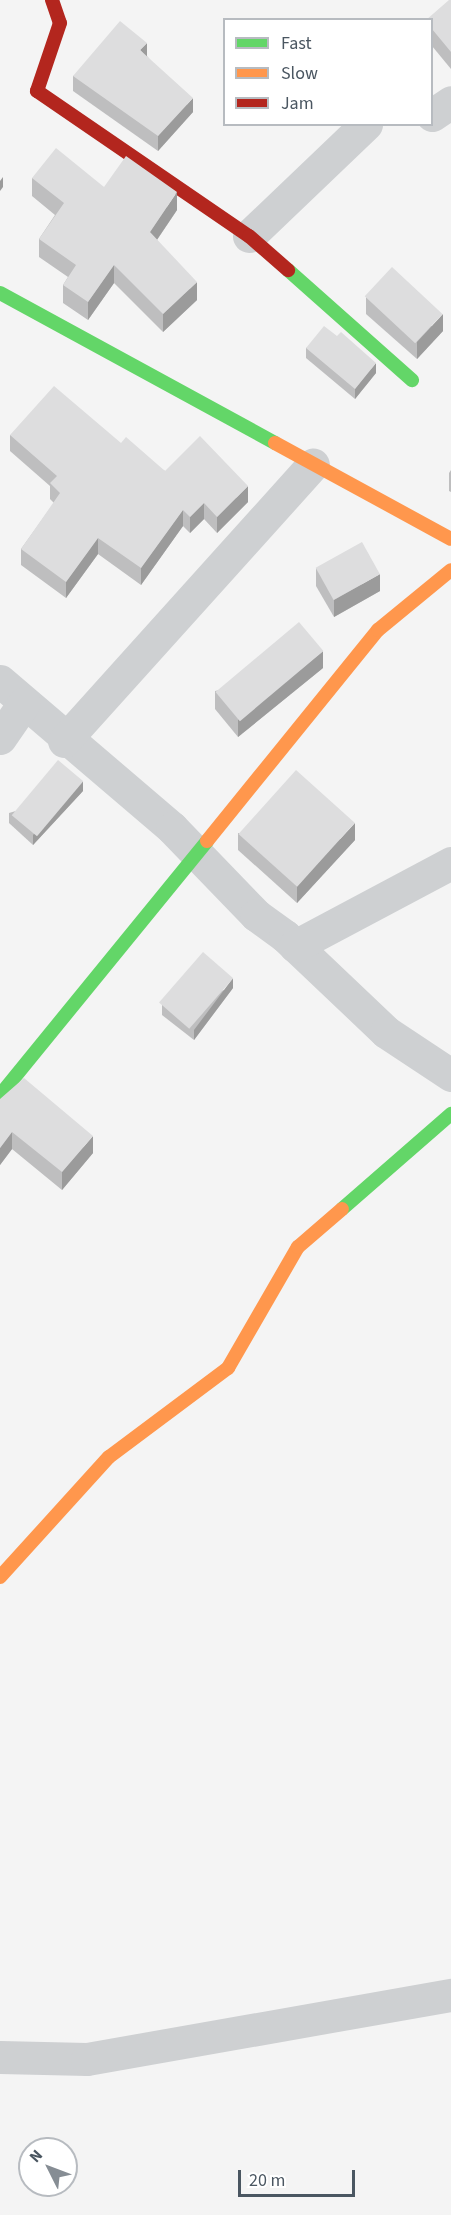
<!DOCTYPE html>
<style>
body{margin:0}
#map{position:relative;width:451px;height:2215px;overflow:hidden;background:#f4f4f4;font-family:"Source Sans 3",sans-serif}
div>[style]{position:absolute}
.street>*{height:33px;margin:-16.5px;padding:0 16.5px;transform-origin:16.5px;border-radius:16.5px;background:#ced0d2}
.fast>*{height:14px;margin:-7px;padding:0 7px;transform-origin:7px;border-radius:7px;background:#63d668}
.slow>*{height:14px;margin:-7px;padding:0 7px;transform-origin:7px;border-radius:7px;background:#ff974d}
.jam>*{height:14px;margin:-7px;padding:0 7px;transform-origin:7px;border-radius:7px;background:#b3261e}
.wall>*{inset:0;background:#bebebf}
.shaded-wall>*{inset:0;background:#9b9b9b}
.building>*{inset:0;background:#ddddde;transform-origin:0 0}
span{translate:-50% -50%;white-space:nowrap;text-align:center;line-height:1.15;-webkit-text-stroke:4.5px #fff;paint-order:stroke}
.legend{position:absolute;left:223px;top:18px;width:210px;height:108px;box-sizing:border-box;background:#fff;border:2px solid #b7bbc0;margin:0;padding:8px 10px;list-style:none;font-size:18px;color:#4a5661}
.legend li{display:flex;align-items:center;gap:12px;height:30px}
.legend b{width:30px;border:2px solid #b7bbc0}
.north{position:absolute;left:18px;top:2137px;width:60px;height:60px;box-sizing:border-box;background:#fff;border:2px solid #b7bbc0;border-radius:50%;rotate:312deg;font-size:16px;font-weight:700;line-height:24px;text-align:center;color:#4a5661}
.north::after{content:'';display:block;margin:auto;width:21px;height:27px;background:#868d94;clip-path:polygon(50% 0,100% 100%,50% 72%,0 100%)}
.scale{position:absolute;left:238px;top:2170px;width:117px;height:27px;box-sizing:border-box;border:3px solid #4a5661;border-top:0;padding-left:8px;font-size:18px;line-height:21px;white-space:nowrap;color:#4a5661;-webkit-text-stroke:4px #fff;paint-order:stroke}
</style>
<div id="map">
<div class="street">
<div style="left:432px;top:115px;width:23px;rotate:-34deg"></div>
<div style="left:249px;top:236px;width:162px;rotate:-43.7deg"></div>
<div style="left:0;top:681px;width:226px;rotate:40.5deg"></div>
<div style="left:172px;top:828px;width:121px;rotate:46deg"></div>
<div style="left:256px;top:915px;width:36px;rotate:36deg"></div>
<div style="left:285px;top:936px;width:139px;rotate:43.5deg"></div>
<div style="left:386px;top:1032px;width:78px;rotate:33.5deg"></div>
<div style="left:0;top:738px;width:42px;rotate:-55.6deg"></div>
<div style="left:64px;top:741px;width:372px;rotate:-48deg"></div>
<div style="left:295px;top:946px;width:177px;rotate:-28deg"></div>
<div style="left:0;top:2057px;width:87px;rotate:1.3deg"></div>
<div style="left:87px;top:2059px;width:370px;rotate:-10deg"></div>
</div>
<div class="fast">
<div style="left:288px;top:270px;width:166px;rotate:41.6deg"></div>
<div style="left:0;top:293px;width:313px;rotate:28.6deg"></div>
<div style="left:0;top:1095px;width:328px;rotate:-50.8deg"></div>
<div style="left:342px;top:1209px;width:145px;rotate:-41.1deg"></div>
</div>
<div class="slow">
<div style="left:275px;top:443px;width:200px;rotate:28.6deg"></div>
<div style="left:207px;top:841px;width:272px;rotate:-51deg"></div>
<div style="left:378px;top:630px;width:94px;rotate:-39.4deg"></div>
<div style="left:0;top:1577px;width:162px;rotate:-47.8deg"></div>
<div style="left:109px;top:1457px;width:149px;rotate:-36.8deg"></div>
<div style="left:228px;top:1368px;width:140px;rotate:-60deg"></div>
<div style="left:298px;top:1247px;width:58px;rotate:-40.8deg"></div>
</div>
<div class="jam">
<div style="left:52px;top:0;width:24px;rotate:71deg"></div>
<div style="left:60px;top:23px;width:72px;rotate:108.7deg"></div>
<div style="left:37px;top:91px;width:257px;rotate:34.4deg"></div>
<div style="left:249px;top:236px;width:52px;rotate:41.1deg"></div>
</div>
<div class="wall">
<div style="clip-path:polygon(451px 0,451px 69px,432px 46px,432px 20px)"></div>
<div style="clip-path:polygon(147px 56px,193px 112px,158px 151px,73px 91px,73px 76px)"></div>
<div style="clip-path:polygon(32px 178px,104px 187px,177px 210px,157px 240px,197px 300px,163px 332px,114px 283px,88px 320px,63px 303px,63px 285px,68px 277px,39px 257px,39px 239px,55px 215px,32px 196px)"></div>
<div style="clip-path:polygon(366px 297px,443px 331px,417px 359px,366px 314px)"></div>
<div style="clip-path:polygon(337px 336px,376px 373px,355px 399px,306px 358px,306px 348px)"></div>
<div style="clip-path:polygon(10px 435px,121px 443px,165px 471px,248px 502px,217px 533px,204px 519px,190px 533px,183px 526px,141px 585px,98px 554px,66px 598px,21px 565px,21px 549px,54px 503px,50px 499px,50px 486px,10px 451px)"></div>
<div style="clip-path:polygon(451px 470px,451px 492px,449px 491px,449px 473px)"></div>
<div style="clip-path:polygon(316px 568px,380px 591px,334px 617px,316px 586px)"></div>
<div style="clip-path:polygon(323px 668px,238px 737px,215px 709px,215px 691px)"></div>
<div style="clip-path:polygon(83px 791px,33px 845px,9px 823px,9px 813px)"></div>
<div style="clip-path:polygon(238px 833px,355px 840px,297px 903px,238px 850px)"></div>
<div style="clip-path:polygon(233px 988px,194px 1040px,162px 1015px,162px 1005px)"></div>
<div style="clip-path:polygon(0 1099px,93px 1153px,62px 1190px,12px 1149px,0 1165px)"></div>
</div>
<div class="shaded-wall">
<div style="clip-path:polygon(147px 43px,147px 58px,140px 50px)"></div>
<div style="clip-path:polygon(193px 98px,193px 112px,158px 151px,158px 136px)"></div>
<div style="clip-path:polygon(3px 177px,3px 187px,0 191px,0 181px)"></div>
<div style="clip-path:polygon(177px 192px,177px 210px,150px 250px,150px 232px)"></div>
<div style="clip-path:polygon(114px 265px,114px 283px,88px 320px,88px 302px)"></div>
<div style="clip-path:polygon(197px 282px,197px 300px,163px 332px,163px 314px)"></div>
<div style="clip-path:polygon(443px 314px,443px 331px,417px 359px,417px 342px)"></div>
<div style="clip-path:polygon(376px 363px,376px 373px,355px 399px,355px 389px)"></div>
<div style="clip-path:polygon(248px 486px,248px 502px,217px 533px,217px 517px)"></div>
<div style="clip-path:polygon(204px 503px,204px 519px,190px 533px,190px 517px)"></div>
<div style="clip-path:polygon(183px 510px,183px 526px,141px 585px,141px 568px)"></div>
<div style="clip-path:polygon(98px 538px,98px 554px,66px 598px,66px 582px)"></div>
<div style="clip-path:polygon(380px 574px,380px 591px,334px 617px,334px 600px)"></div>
<div style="clip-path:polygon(323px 651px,323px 668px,238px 737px,238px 720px)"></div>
<div style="clip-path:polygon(83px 781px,83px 791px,33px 845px,33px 835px)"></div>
<div style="clip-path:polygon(355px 823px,355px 840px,297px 903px,297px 886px)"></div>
<div style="clip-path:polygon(233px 978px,233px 988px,194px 1040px,194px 1030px)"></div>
<div style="clip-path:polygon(12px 1132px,12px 1149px,0 1165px,0 1148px)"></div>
<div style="clip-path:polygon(93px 1136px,93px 1153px,62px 1190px,62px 1172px)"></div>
</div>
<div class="building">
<div style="clip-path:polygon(449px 0,451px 0,451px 52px,432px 29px,432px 20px,426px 20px)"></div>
<div style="clip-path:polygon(120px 21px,147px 43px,140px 50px,193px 98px,158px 136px,73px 76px)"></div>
<div style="clip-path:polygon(56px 148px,104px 187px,126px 156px,177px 192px,150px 232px,197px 282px,163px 314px,114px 265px,88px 302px,63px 285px,76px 265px,39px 239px,64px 203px,32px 178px)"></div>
<div style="left:392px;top:267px;width:69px;height:40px;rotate:43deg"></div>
<div style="clip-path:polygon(324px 326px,337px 336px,341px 332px,376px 363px,355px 389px,306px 348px)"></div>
<div style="clip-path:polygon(54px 386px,121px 443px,126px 437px,165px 471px,200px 436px,248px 486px,217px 517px,204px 503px,190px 517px,183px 510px,141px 568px,98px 538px,66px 582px,21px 549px,60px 493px,50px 483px,57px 476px,10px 435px)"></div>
<div style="left:362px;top:542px;width:37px;height:53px;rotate:61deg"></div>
<div style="left:299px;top:622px;width:38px;height:109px;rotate:50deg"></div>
<div style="left:58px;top:760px;width:33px;height:72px;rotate:40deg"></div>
<div style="left:296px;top:770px;width:79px;height:86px;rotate:42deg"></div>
<div style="left:203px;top:952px;width:40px;height:67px;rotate:41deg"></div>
<div style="clip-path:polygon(24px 1078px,93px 1136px,62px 1172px,12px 1132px,0 1148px,0 1099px)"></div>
</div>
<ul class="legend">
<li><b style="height:8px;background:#63d668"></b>Fast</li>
<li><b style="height:8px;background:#ff974d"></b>Slow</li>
<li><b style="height:8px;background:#b3261e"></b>Jam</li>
</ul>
<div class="north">N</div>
<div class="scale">20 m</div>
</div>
